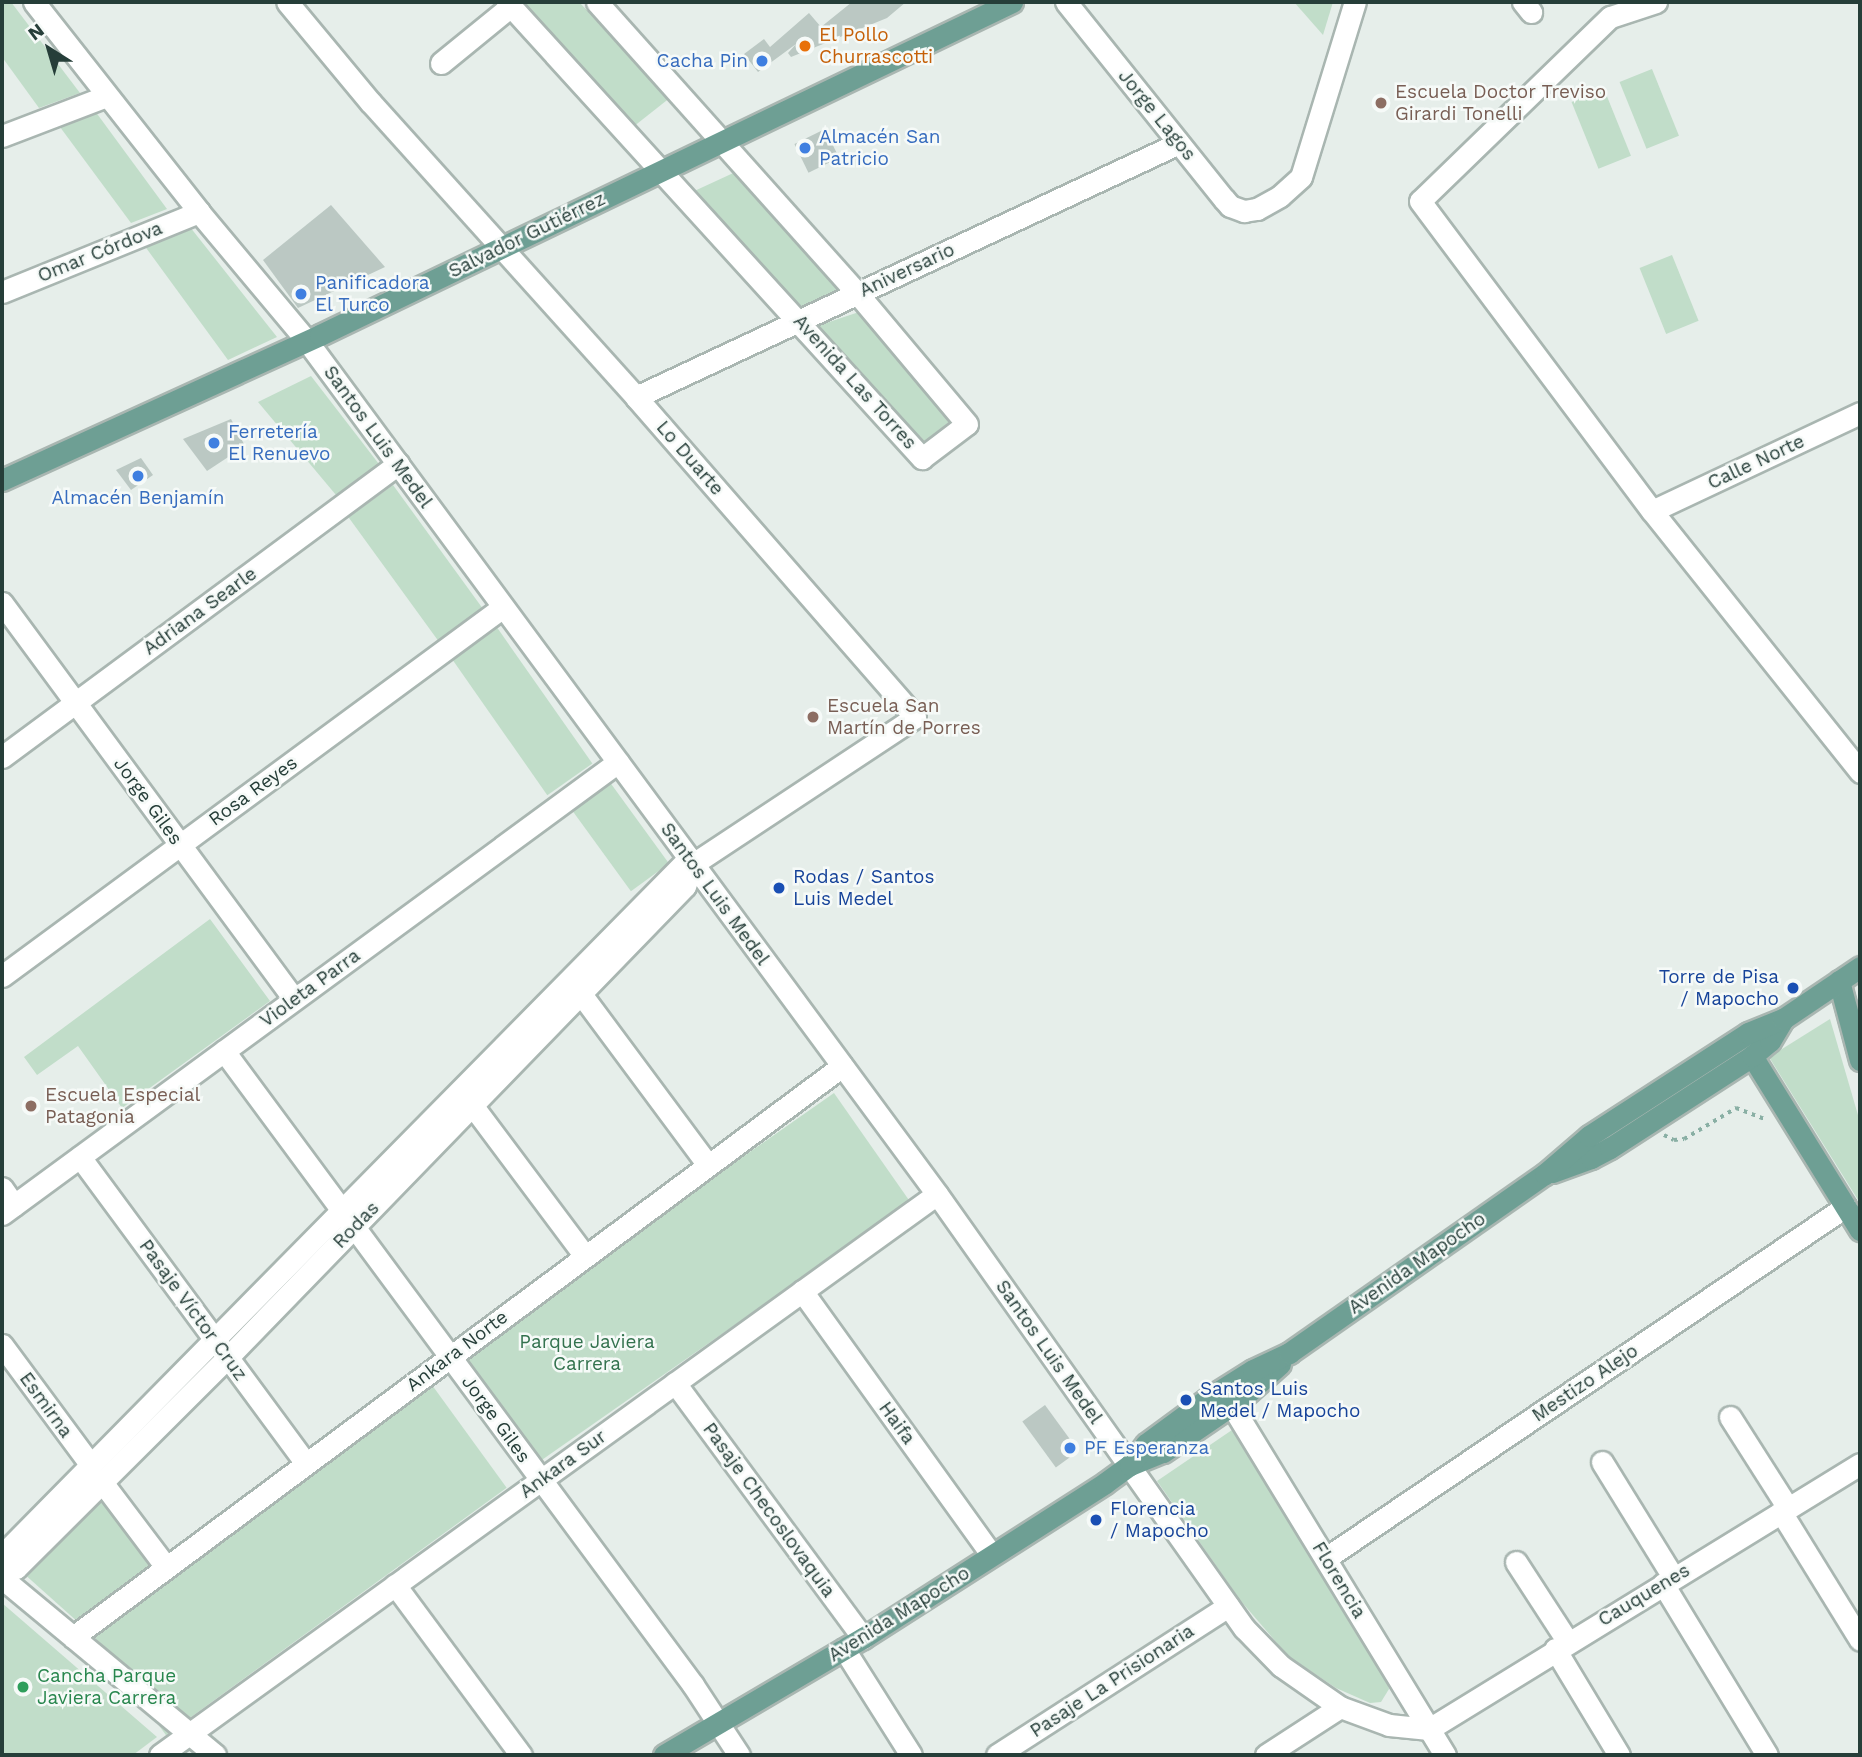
<!DOCTYPE html>
<meta charset="utf-8">
<style>
body{margin:0}
#map{position:relative;width:1862px;height:1757px;overflow:hidden;background:#e6eeea;font-family:"Work Sans",sans-serif}
div>[style]{position:absolute}
.green>*{inset:0;background:#c1ddc9;transform-origin:0 0}
.building>*{inset:0;background:#bbc8c3;transform-origin:0 0}
.path>*{height:3.5px;margin-top:-1.75px;transform-origin:0;background:repeating-linear-gradient(90deg,#89afa4 0 3.5px,transparent 0 8.5px)}
.roads{filter:drop-shadow(2px 0 #a9b6b1) drop-shadow(-2px 0 #a9b6b1) drop-shadow(0 2px #a9b6b1) drop-shadow(0 -2px #a9b6b1)}
.minor>*{height:21px;margin:-10.5px;padding:0 10.5px;transform-origin:10.5px;border-radius:10.5px;background:#fff}
.major>*{height:21px;margin:-10.5px;padding:0 10.5px;transform-origin:10.5px;border-radius:10.5px;background:#6e9f94}
.dots>*{width:19px;height:19px;translate:-50% -50%;box-sizing:border-box;border:4px solid #f6faf8;border-radius:50%}
span{translate:-50% -50%;white-space:nowrap;text-align:center;line-height:1.15;-webkit-text-stroke:5px #f6faf8;paint-order:stroke}
.food-label{font-size:19px;color:#c56008}
.left{translate:0 -50%;text-align:left}
.shop-label{font-size:19px;color:#366cbe}
.right{translate:-100% -50%;text-align:right}
.education-label{font-size:19px;color:#785e54}
.street-label{font-size:19px;color:#263e39}
.transit-label{font-size:19px;color:#164399}
.park-label{font-size:19px;color:#33724e}
.leisure-label{font-size:19px;color:#27864d}
.frame{position:absolute;inset:0;border:4px solid #263e39;pointer-events:none}
.north{position:absolute;left:14px;top:14px;width:70px;height:70px;-webkit-text-stroke:5px #f6faf8;paint-order:stroke;rotate:323deg;font-size:19px;font-weight:700;line-height:28px;text-align:center;color:#263e39}
.north::after{content:'';display:block;margin:auto;width:24px;height:32px;background:#263e39;clip-path:polygon(50% 0,100% 100%,50% 72%,0 100%)}
</style>
<div id="map">
<div class="green">
<div style="clip-path:polygon(2px 2px,11px 2px,80px 93px,39px 108px,2px 57px)"></div>
<div style="clip-path:polygon(513px 2px,579px 2px,671px 97px,633px 127px)"></div>
<div style="clip-path:polygon(1294px 2px,1333px 2px,1323px 35px)"></div>
<div style="left:1652px;top:69px;width:72px;height:35px;rotate:68deg"></div>
<div style="left:1604px;top:89px;width:72px;height:35px;rotate:68deg"></div>
<div style="clip-path:polygon(95px 111px,167px 209px,131px 223px,60px 127px)"></div>
<div style="clip-path:polygon(742px 169px,849px 288px,800px 314px,690px 193px)"></div>
<div style="clip-path:polygon(190px 227px,277px 337px,228px 360px,144px 245px)"></div>
<div style="left:1672px;top:255px;width:71px;height:35px;rotate:68deg"></div>
<div style="clip-path:polygon(862px 311px,953px 419px,920px 445px,817px 326px)"></div>
<div style="clip-path:polygon(311px 376px,382px 468px,336px 495px,258px 402px)"></div>
<div style="left:393px;top:485px;width:156px;height:55px;rotate:54deg"></div>
<div style="left:496px;top:626px;width:168px;height:55px;rotate:55deg"></div>
<div style="left:609px;top:781px;width:102px;height:47px;rotate:54deg"></div>
<div style="clip-path:polygon(210px 919px,270px 1001px,122px 1108px,78px 1046px,37px 1075px,24px 1057px)"></div>
<div style="clip-path:polygon(1830px 1019px,1860px 1122px,1860px 1203px,1769px 1057px)"></div>
<div style="left:834px;top:1093px;width:133px;height:456px;rotate:55deg"></div>
<div style="left:432px;top:1385px;width:127px;height:421px;rotate:54deg"></div>
<div style="clip-path:polygon(1232px 1430px,1384px 1670px,1389px 1689px,1381px 1702px,1370px 1703px,1336px 1688px,1288px 1656px,1240px 1600px,1157px 1481px)"></div>
<div style="clip-path:polygon(101px 1497px,153px 1567px,79px 1623px,22px 1572px)"></div>
<div style="clip-path:polygon(2px 1603px,157px 1737px,133px 1755px,2px 1755px)"></div>
</div>
<div class="building">
<div style="clip-path:polygon(852px 2px,906px 2px,887px 18px,791px 57px,788px 53px,796px 44px,758px 72px,744px 54px,764px 39px,770px 47px,809px 13px,821px 27px)"></div>
<div style="left:825px;top:129px;width:32px;height:34px;rotate:64deg"></div>
<div style="clip-path:polygon(331px 205px,385px 267px,298px 308px,263px 260px)"></div>
<div style="clip-path:polygon(231px 419px,245px 446px,207px 471px,183px 439px)"></div>
<div style="clip-path:polygon(141px 458px,153px 475px,131px 490px,116px 470px)"></div>
<div style="left:1045px;top:1405px;width:57px;height:28px;rotate:54deg"></div>
</div>
<div class="path">
<div style="left:1664px;top:1135px;width:11px;rotate:27deg"></div>
<div style="left:1674px;top:1140px;width:10px;rotate:-6deg"></div>
<div style="left:1684px;top:1139px;width:61px;rotate:-30.8deg"></div>
<div style="left:1736px;top:1108px;width:33px;rotate:21deg"></div>
</div>
<div class="roads">
<div class="minor">
<div style="left:34px;top:2px;width:267px;rotate:51.8deg"></div>
<div style="left:199px;top:212px;width:168px;rotate:50.1deg"></div>
<div style="left:307px;top:341px;width:1060px;rotate:53.55deg"></div>
<div style="left:937px;top:1194px;width:532px;rotate:54.73deg"></div>
<div style="left:1244px;top:1628px;width:53px;rotate:45.8deg"></div>
<div style="left:1281px;top:1666px;width:72px;rotate:34.8deg"></div>
<div style="left:1340px;top:1707px;width:52px;rotate:20.2deg"></div>
<div style="left:1389px;top:1725px;width:40px;rotate:5.7deg"></div>
<div style="left:507px;top:2px;width:617px;rotate:47.7deg"></div>
<div style="left:922px;top:458px;width:56px;rotate:-37.1deg"></div>
<div style="left:967px;top:424px;width:171px;rotate:-130deg"></div>
<div style="left:857px;top:293px;width:390px;rotate:-131.8deg"></div>
<div style="left:1066px;top:2px;width:253px;rotate:51.3deg"></div>
<div style="left:1224px;top:199px;width:9px;rotate:49deg"></div>
<div style="left:1230px;top:206px;width:15px;rotate:20deg"></div>
<div style="left:1244px;top:211px;width:13px;rotate:-9deg"></div>
<div style="left:1257px;top:209px;width:26px;rotate:-29deg"></div>
<div style="left:1280px;top:196px;width:28px;rotate:-42deg"></div>
<div style="left:1301px;top:177px;width:183px;rotate:-72.9deg"></div>
<div style="left:1523px;top:2px;width:13px;rotate:51deg"></div>
<div style="left:1656px;top:2px;width:48px;rotate:161.9deg"></div>
<div style="left:1610px;top:17px;width:264px;rotate:135.9deg"></div>
<div style="left:1420px;top:201px;width:387px;rotate:53.2deg"></div>
<div style="left:1652px;top:511px;width:334px;rotate:51.4deg"></div>
<div style="left:441px;top:63px;width:90px;rotate:-39.2deg"></div>
<div style="left:2px;top:136px;width:112px;rotate:-20.9deg"></div>
<div style="left:2px;top:292px;width:213px;rotate:-22.1deg"></div>
<div style="left:636px;top:397px;width:599px;rotate:-25.07deg"></div>
<div style="left:1652px;top:511px;width:230px;rotate:-25.2deg"></div>
<div style="left:2px;top:603px;width:492px;rotate:53.6deg"></div>
<div style="left:2px;top:757px;width:493px;rotate:-36.5deg"></div>
<div style="left:2px;top:976px;width:622px;rotate:-36.37deg"></div>
<div style="left:581px;top:994px;width:213px;rotate:53.4deg"></div>
<div style="left:224px;top:1051px;width:789px;rotate:53.51deg"></div>
<div style="left:693px;top:1685px;width:84px;rotate:56.7deg"></div>
<div style="left:472px;top:1105px;width:189px;rotate:53.2deg"></div>
<div style="left:80px;top:1157px;width:380px;rotate:53.6deg"></div>
<div style="left:2px;top:1188px;width:21px;rotate:55deg"></div>
<div style="left:2px;top:1214px;width:764px;rotate:-36.27deg"></div>
<div style="left:802px;top:1291px;width:325px;rotate:54.3deg"></div>
<div style="left:2px;top:1345px;width:148px;rotate:53.5deg"></div>
<div style="left:675px;top:1383px;width:317px;rotate:53.6deg"></div>
<div style="left:1232px;top:1406px;width:409px;rotate:58.6deg"></div>
<div style="left:1730px;top:1417px;width:108px;rotate:57.5deg"></div>
<div style="left:1602px;top:1462px;width:135px;rotate:58.3deg"></div>
<div style="left:102px;top:1482px;width:106px;rotate:53deg"></div>
<div style="left:1781px;top:1512px;width:150px;rotate:58.3deg"></div>
<div style="left:2px;top:1555px;width:979px;rotate:-45.41deg"></div>
<div style="left:1326px;top:1558px;width:627px;rotate:-34.07deg"></div>
<div style="left:1516px;top:1562px;width:95px;rotate:57deg"></div>
<div style="left:2px;top:1569px;width:14px;rotate:-4deg"></div>
<div style="left:16px;top:1568px;width:299px;rotate:-44.9deg"></div>
<div style="left:228px;top:1357px;width:656px;rotate:-45.86deg"></div>
<div style="left:685px;top:886px;width:23px;rotate:-70deg"></div>
<div style="left:693px;top:864px;width:266px;rotate:-33.5deg"></div>
<div style="left:915px;top:717px;width:425px;rotate:-131.1deg"></div>
<div style="left:636px;top:397px;width:396px;rotate:-132deg"></div>
<div style="left:371px;top:103px;width:131px;rotate:-129.7deg"></div>
<div style="left:2px;top:1578px;width:277px;rotate:39.7deg"></div>
<div style="left:1663px;top:1584px;width:200px;rotate:58.7deg"></div>
<div style="left:395px;top:1585px;width:212px;rotate:53.5deg"></div>
<div style="left:73px;top:1637px;width:958px;rotate:-36.59deg"></div>
<div style="left:844px;top:1649px;width:125px;rotate:57.7deg"></div>
<div style="left:1555px;top:1649px;width:124px;rotate:58.9deg"></div>
<div style="left:1429px;top:1729px;width:506px;rotate:-31.59deg"></div>
<div style="left:160px;top:1755px;width:958px;rotate:-35.83deg"></div>
<div style="left:997px;top:1755px;width:275px;rotate:-32.8deg"></div>
<div style="left:1266px;top:1755px;width:88px;rotate:-33deg"></div>
</div>
<div class="major">
<div style="left:2px;top:480px;width:349px;rotate:-24.5deg"></div>
<div style="left:320px;top:335px;width:768px;rotate:-25.7deg"></div>
<div style="left:1839px;top:981px;width:82px;rotate:75.1deg"></div>
<div style="left:1752px;top:1056px;width:205px;rotate:58.2deg"></div>
<div style="left:1552px;top:1172px;width:41px;rotate:-19.7deg"></div>
<div style="left:1591px;top:1158px;width:21px;rotate:-28deg"></div>
<div style="left:1610px;top:1148px;width:169px;rotate:-32.9deg"></div>
<div style="left:1752px;top:1056px;width:23px;rotate:-40deg"></div>
<div style="left:1770px;top:1041px;width:26px;rotate:-59deg"></div>
<div style="left:1130px;top:1465px;width:35px;rotate:-22deg"></div>
<div style="left:1163px;top:1452px;width:96px;rotate:-34.4deg"></div>
<div style="left:1242px;top:1398px;width:51px;rotate:-41.8deg"></div>
<div style="left:664px;top:1755px;width:231px;rotate:-30.5deg"></div>
<div style="left:863px;top:1638px;width:287px;rotate:-32.6deg"></div>
<div style="left:1105px;top:1483px;width:31px;rotate:-36deg"></div>
<div style="left:1130px;top:1465px;width:26px;rotate:-53deg"></div>
<div style="left:1146px;top:1444px;width:76px;rotate:-36.4deg"></div>
<div style="left:1207px;top:1399px;width:54px;rotate:-32.2deg"></div>
<div style="left:1253px;top:1370px;width:40px;rotate:-25deg"></div>
<div style="left:1289px;top:1353px;width:312px;rotate:-35deg"></div>
<div style="left:1545px;top:1174px;width:58px;rotate:-40.8deg"></div>
<div style="left:1589px;top:1136px;width:189px;rotate:-32.9deg"></div>
<div style="left:1748px;top:1033px;width:38px;rotate:-22deg"></div>
<div style="left:1783px;top:1019px;width:93px;rotate:-34deg"></div>
</div>
</div>
<div class="dots">
<div style="left:805px;top:46px;background:#e8710a"></div>
<div style="left:762px;top:61px;background:#3f7fe0"></div>
<div style="left:1381px;top:103px;background:#8d6e63"></div>
<div style="left:805px;top:148px;background:#3f7fe0"></div>
<div style="left:301px;top:294px;background:#3f7fe0"></div>
<div style="left:214px;top:443px;background:#3f7fe0"></div>
<div style="left:138px;top:476px;background:#3f7fe0"></div>
<div style="left:813px;top:717px;background:#8d6e63"></div>
<div style="left:779px;top:888px;background:#1a4fb4"></div>
<div style="left:1793px;top:988px;background:#1a4fb4"></div>
<div style="left:31px;top:1106px;background:#8d6e63"></div>
<div style="left:1186px;top:1400px;background:#1a4fb4"></div>
<div style="left:1070px;top:1448px;background:#3f7fe0"></div>
<div style="left:1096px;top:1520px;background:#1a4fb4"></div>
<div style="left:23px;top:1687px;background:#2e9e5b"></div>
</div>
<div class="food-label">
<span class="left" style="left:819px;top:46px">El Pollo<br>Churrascotti</span>
</div>
<div class="shop-label">
<span class="right" style="left:748px;top:61px">Cacha Pin</span>
<span class="left" style="left:819px;top:148px">Almacén San<br>Patricio</span>
<span class="left" style="left:315px;top:294px">Panificadora<br>El Turco</span>
<span class="left" style="left:228px;top:443px">Ferretería<br>El Renuevo</span>
<span style="left:138px;top:498px">Almacén Benjamín</span>
<span class="left" style="left:1084px;top:1448px">PF Esperanza</span>
</div>
<div class="education-label">
<span class="left" style="left:1395px;top:103px">Escuela Doctor Treviso<br>Girardi Tonelli</span>
<span class="left" style="left:827px;top:717px">Escuela San<br>Martín de Porres</span>
<span class="left" style="left:45px;top:1106px">Escuela Especial<br>Patagonia</span>
</div>
<div class="street-label">
<span style="left:1157px;top:115px;rotate:51deg">Jorge Lagos</span>
<span style="left:527px;top:235px;rotate:-26deg">Salvador Gutiérrez</span>
<span style="left:100px;top:252px;rotate:-22deg">Omar Córdova</span>
<span style="left:907px;top:270px;rotate:-25deg">Aniversario</span>
<span style="left:855px;top:382px;rotate:48deg">Avenida Las Torres</span>
<span style="left:378px;top:437px;rotate:54deg">Santos Luis Medel</span>
<span style="left:690px;top:458px;rotate:49deg">Lo Duarte</span>
<span style="left:1756px;top:462px;rotate:-25deg">Calle Norte</span>
<span style="left:200px;top:611px;rotate:-36deg">Adriana Searle</span>
<span style="left:253px;top:791px;rotate:-36deg">Rosa Reyes</span>
<span style="left:148px;top:801px;rotate:54deg">Jorge Giles</span>
<span style="left:715px;top:894px;rotate:54deg">Santos Luis Medel</span>
<span style="left:310px;top:988px;rotate:-36deg">Violeta Parra</span>
<span style="left:356px;top:1225px;rotate:-46deg">Rodas</span>
<span style="left:1417px;top:1263px;rotate:-35deg">Avenida Mapocho</span>
<span style="left:193px;top:1310px;rotate:54deg">Pasaje Víctor Cruz</span>
<span style="left:457px;top:1351px;rotate:-37deg">Ankara Norte</span>
<span style="left:1049px;top:1352px;rotate:55deg">Santos Luis Medel</span>
<span style="left:1585px;top:1383px;rotate:-34deg">Mestizo Alejo</span>
<span style="left:46px;top:1405px;rotate:54deg">Esmirna</span>
<span style="left:496px;top:1419px;rotate:54deg">Jorge Giles</span>
<span style="left:897px;top:1423px;rotate:54deg">Haifa</span>
<span style="left:563px;top:1464px;rotate:-36deg">Ankara Sur</span>
<span style="left:769px;top:1510px;rotate:54deg">Pasaje Checoslovaquia</span>
<span style="left:1339px;top:1580px;rotate:59deg">Florencia</span>
<span style="left:1644px;top:1595px;rotate:-31deg">Cauquenes</span>
<span style="left:899px;top:1614px;rotate:-32deg">Avenida Mapocho</span>
<span style="left:1112px;top:1681px;rotate:-33deg">Pasaje La Prisionaria</span>
</div>
<div class="transit-label">
<span class="left" style="left:793px;top:888px">Rodas / Santos<br>Luis Medel</span>
<span class="right" style="left:1779px;top:988px">Torre de Pisa<br>/ Mapocho</span>
<span class="left" style="left:1200px;top:1400px">Santos Luis<br>Medel / Mapocho</span>
<span class="left" style="left:1110px;top:1520px">Florencia<br>/ Mapocho</span>
</div>
<div class="park-label">
<span style="left:587px;top:1353px">Parque Javiera<br>Carrera</span>
</div>
<div class="leisure-label">
<span class="left" style="left:37px;top:1687px">Cancha Parque<br>Javiera Carrera</span>
</div>
<div class="frame"></div>
<div class="north">N</div>
</div>
